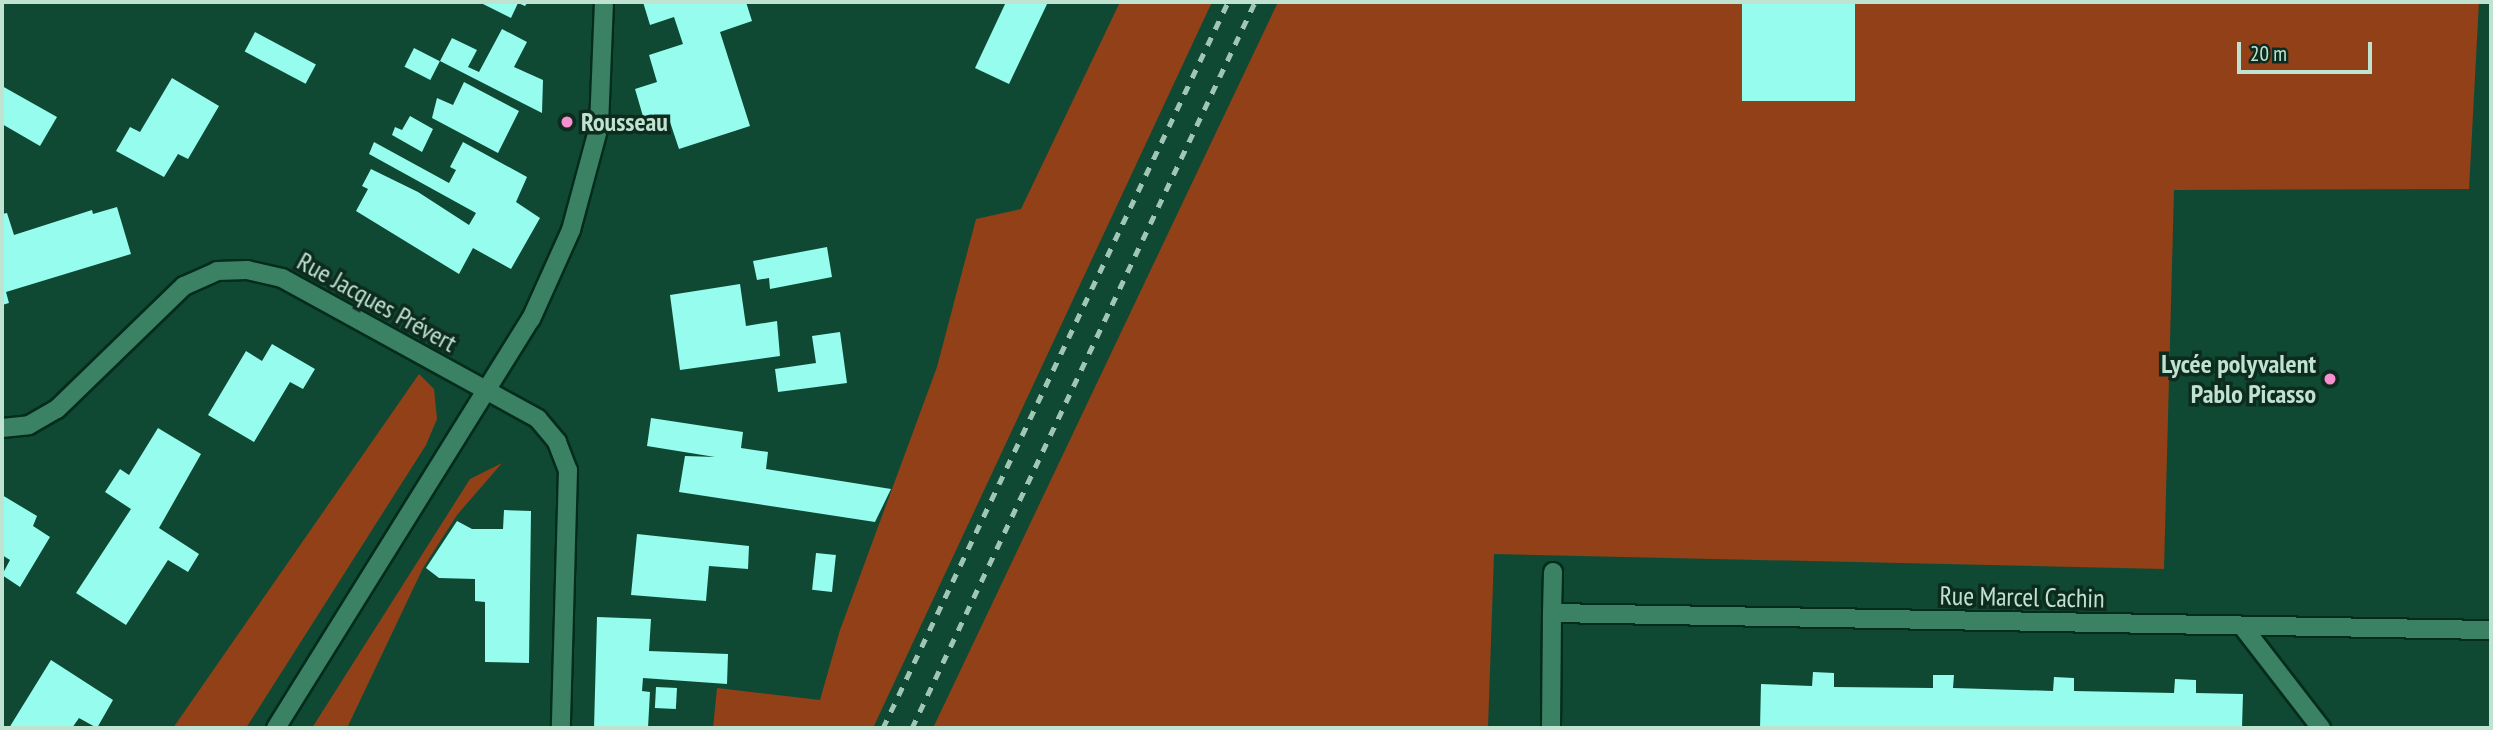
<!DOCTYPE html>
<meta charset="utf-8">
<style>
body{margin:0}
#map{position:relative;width:2493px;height:730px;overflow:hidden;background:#0f4934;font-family:"PT Sans Narrow",sans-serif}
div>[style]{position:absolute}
.green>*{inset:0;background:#914018}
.building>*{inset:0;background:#96fced;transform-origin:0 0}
.roads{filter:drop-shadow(2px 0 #042c1d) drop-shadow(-2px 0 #042c1d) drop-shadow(0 2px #042c1d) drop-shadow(0 -2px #042c1d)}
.service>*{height:18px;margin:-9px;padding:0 9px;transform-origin:9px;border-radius:9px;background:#3b8264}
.minor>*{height:18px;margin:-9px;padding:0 9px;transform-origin:9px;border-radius:9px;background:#3b8264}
.rail>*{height:5px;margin-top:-2.5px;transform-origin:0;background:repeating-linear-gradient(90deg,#a0c6b5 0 9px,transparent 0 18px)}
.dots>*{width:19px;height:19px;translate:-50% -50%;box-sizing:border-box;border:4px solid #0d2b1f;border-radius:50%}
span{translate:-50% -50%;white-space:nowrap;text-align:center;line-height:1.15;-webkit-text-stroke:7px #0d2b1f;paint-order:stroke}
.poi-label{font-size:26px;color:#c0e2d1;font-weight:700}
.left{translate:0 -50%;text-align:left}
.right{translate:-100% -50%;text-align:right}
.street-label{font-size:26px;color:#c0e2d1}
.frame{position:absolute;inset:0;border:4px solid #c0e2d1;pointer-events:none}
.scale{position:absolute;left:2237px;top:42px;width:135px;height:32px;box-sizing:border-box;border:4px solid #c0e2d1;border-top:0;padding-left:9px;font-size:21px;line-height:24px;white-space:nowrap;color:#c0e2d1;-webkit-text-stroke:5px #0d2b1f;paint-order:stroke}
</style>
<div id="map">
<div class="green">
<div style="clip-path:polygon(1120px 2px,1212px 2px,873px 728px,713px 728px,717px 688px,820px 700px,840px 630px,937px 367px,976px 219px,1021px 209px)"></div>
<div style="clip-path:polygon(1278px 2px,2479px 2px,2469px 189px,2174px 190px,2164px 569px,1494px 554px,1488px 728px,933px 728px)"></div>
<div style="clip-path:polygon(419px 374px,434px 389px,437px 419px,426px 445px,246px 728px,173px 728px)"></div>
<div style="clip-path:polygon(502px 463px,457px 515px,423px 568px,347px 728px,312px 728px,470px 479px)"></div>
</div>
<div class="building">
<div style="clip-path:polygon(479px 2px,528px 2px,525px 6px,518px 3px,511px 18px)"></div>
<div style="clip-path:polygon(643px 2px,746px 2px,752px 21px,720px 32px,750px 126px,679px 149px,670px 122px,647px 130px,635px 89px,657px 82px,649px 55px,683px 44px,674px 17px,650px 25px)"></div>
<div style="clip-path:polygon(1006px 2px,1048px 2px,1009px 84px,975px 68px)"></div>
<div style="left:1742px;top:2px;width:113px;height:99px"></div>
<div style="clip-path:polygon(502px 29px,527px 42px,514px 67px,543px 80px,542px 113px,440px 61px,452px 38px,477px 50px,468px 67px,479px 72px)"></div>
<div style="left:255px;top:32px;width:69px;height:22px;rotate:28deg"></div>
<div style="left:414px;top:48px;width:29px;height:21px;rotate:27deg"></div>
<div style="clip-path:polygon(172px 78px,219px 106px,188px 159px,178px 154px,164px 177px,116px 151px,130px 127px,140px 132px)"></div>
<div style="clip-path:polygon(464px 82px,519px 111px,498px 153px,432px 118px,437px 98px,453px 105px)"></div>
<div style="clip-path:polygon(2px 86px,57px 117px,40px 146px,2px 124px)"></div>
<div style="clip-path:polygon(410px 116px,433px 129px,422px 152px,392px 135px,395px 127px,402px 130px)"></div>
<div style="clip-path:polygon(374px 142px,449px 183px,456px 170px,450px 167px,463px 142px,527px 177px,516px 202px,540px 218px,511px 269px,473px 248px,459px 274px,356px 211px,368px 189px,362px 186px,371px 169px,418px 192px,469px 225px,476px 213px,369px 154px)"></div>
<div style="clip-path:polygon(117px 207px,131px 254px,6px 292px,9px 303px,2px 305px,2px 214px,7px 213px,14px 235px,92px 210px,93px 214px)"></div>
<div style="clip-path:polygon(827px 247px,832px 277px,770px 289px,769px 278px,757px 280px,753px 261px)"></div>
<div style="clip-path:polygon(740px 284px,746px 326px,777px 321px,780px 356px,680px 370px,670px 295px)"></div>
<div style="clip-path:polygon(840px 332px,847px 383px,778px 392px,775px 369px,816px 363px,812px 336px)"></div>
<div style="clip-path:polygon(272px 344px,315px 369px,303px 389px,290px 382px,254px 442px,208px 415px,246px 351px,262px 361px)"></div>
<div style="clip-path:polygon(651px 418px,743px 432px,741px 448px,768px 452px,766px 469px,891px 489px,875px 522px,679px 492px,685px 456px,715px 457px,647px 446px)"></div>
<div style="clip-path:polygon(158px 428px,201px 454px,159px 528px,199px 554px,188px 572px,168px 560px,126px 625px,76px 593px,131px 509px,105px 492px,120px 469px,129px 475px)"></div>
<div style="clip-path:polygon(2px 495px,37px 516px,33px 526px,50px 537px,20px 587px,2px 575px,10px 560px,2px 555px)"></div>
<div style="clip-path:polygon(504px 510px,531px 511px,529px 663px,485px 662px,485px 602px,475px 601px,475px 579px,439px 578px,426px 568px,457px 521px,472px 529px,503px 529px)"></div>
<div style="clip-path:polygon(637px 534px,749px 546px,748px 569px,709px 566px,706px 601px,631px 595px)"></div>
<div style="left:816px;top:553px;width:20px;height:37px;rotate:6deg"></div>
<div style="clip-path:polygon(597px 617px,651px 619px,649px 651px,728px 654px,727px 684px,643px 678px,642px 691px,650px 692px,648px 728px,594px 728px)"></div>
<div style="clip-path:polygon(51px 660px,113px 700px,97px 728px,79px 718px,72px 728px,9px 728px)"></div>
<div style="clip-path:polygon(1813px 672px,1834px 673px,1834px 687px,1933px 688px,1933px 675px,1954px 675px,1953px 688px,2053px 691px,2054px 677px,2074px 678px,2074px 691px,2174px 693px,2175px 679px,2196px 680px,2196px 693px,2243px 694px,2242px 728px,1760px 728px,1761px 684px,1812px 686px)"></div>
<div style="left:656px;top:687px;width:21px;height:21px;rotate:3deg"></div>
</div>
<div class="roads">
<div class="service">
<div style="left:1552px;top:613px;width:41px;rotate:-88.6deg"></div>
<div style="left:2243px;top:627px;width:128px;rotate:52.3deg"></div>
</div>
<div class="minor">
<div style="left:2px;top:428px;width:27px;rotate:-6deg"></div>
<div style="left:29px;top:425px;width:32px;rotate:-30deg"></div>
<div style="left:57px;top:409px;width:177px;rotate:-44.1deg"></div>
<div style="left:184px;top:286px;width:36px;rotate:-24deg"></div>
<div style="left:217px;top:271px;width:30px;rotate:-2deg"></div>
<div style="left:247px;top:270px;width:36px;rotate:13deg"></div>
<div style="left:282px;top:278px;width:292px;rotate:28.8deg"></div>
<div style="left:538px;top:419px;width:30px;rotate:50deg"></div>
<div style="left:557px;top:442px;width:30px;rotate:69deg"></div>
<div style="left:568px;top:470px;width:258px;rotate:91.6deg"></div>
<div style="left:276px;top:728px;width:482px;rotate:-58.1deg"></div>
<div style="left:531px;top:319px;width:98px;rotate:-65.8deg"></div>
<div style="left:571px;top:230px;width:108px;rotate:-74.9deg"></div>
<div style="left:599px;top:126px;width:124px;rotate:-87.7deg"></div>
<div style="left:1551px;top:728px;width:115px;rotate:-89.5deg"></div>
<div style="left:1552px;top:613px;width:939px;rotate:1.04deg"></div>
</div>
</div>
<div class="rail">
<div style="left:883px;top:728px;width:804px;rotate:-64.58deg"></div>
<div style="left:912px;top:728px;width:803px;rotate:-64.71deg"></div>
</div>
<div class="dots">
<div style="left:567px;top:122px;background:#f790ce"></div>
<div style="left:2330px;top:379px;background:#f790ce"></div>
</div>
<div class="poi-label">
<span class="left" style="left:581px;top:122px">Rousseau</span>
<span class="right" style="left:2316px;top:379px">Lycée polyvalent<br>Pablo Picasso</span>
</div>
<div class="street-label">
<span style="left:377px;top:302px;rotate:29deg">Rue Jacques Prévert</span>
<span style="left:2022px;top:597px;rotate:1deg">Rue Marcel Cachin</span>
</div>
<div class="frame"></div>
<div class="scale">20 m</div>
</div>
